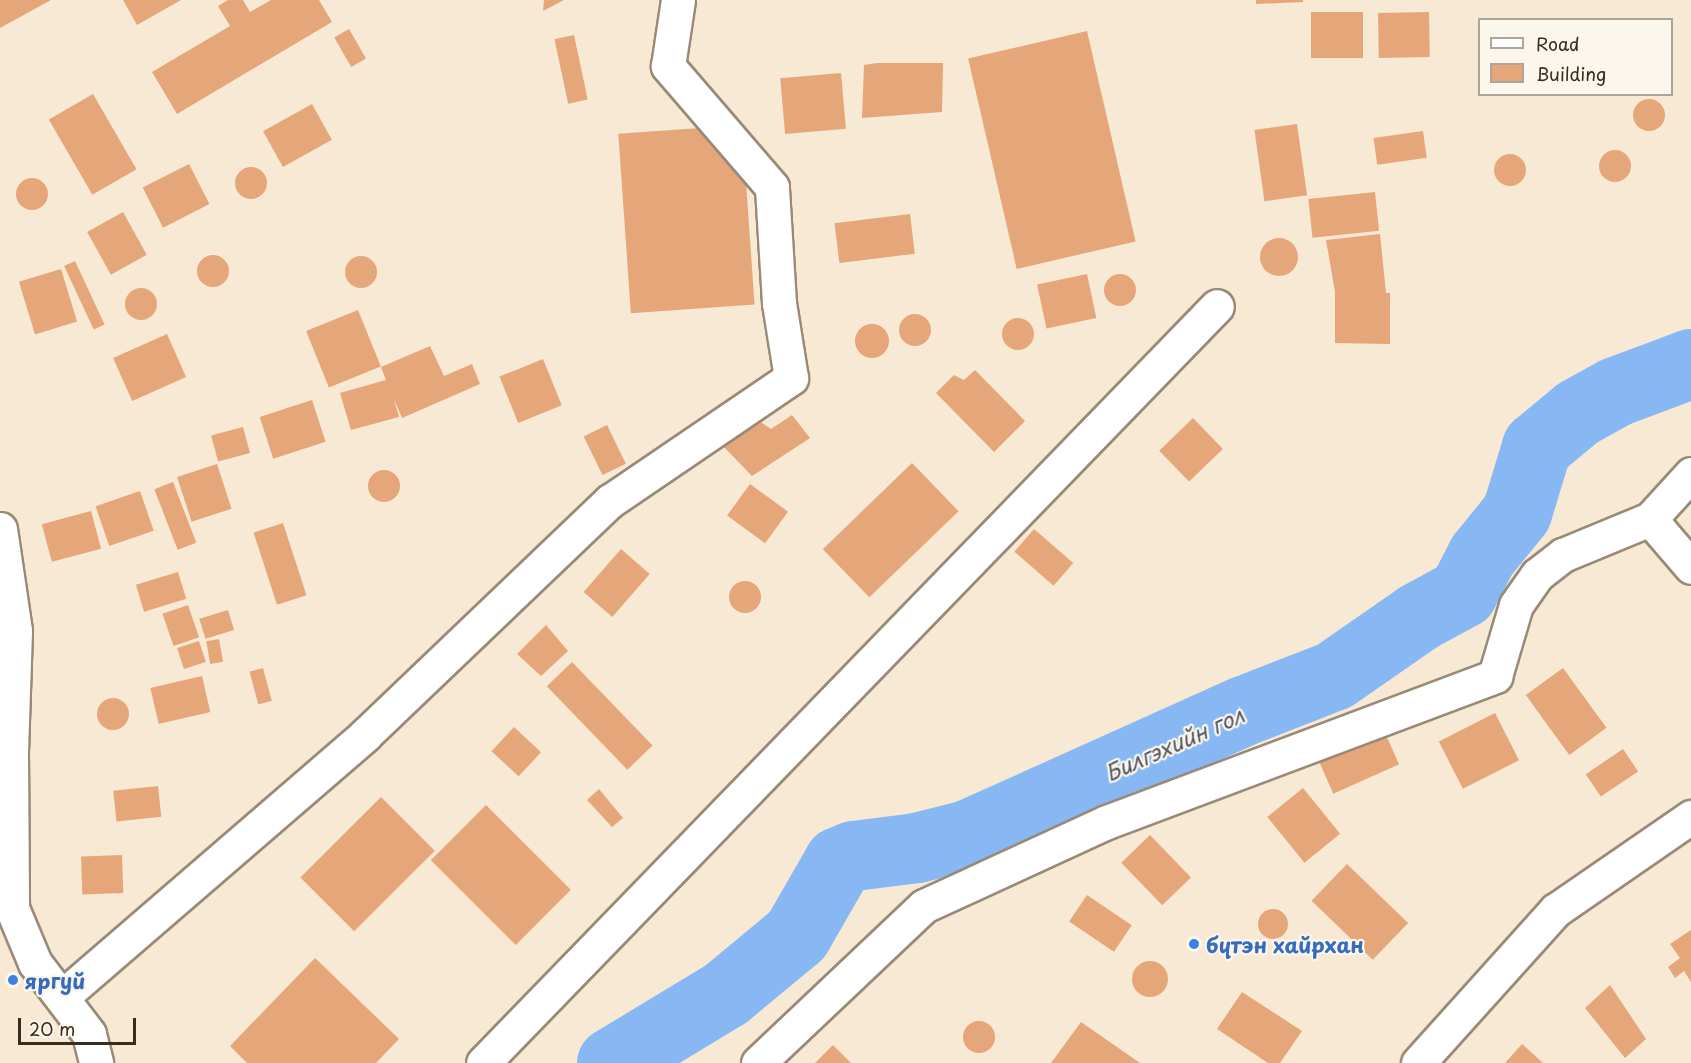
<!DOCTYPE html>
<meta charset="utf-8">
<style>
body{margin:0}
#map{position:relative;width:1691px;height:1063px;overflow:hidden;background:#f7e9d3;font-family:"Playpen Sans",sans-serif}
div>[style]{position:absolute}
.river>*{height:70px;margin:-35px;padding:0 35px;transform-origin:35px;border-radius:35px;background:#88b8f4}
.building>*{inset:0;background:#e5a77a;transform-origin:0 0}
.round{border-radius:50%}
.roads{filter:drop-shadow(2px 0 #998a78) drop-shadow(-2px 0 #998a78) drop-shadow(0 2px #998a78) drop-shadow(0 -2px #998a78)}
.street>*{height:33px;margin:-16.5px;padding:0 16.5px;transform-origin:16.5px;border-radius:16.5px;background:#fff}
.secondary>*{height:33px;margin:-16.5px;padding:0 16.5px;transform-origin:16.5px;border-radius:16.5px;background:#fff}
.dots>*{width:16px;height:16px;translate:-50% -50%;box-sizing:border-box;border:3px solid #fbf7ec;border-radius:50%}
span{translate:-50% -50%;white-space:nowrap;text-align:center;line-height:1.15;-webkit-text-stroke:4.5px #fbf7ec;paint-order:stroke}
.shop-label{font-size:21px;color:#366cbe;font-weight:700}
.left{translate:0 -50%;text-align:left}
.water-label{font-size:22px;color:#52555e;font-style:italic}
.legend{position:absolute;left:1478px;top:18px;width:195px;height:78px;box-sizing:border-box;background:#fbf7ec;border:2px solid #aea59a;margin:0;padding:8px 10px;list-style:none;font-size:18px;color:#3b2a1e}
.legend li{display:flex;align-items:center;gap:12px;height:30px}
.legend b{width:30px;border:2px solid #aea59a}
.scale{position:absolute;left:18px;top:1018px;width:118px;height:27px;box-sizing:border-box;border:3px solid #3b2a1e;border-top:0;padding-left:8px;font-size:18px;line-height:21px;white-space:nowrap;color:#3b2a1e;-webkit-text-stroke:4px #fbf7ec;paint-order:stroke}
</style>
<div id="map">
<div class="river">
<div style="left:612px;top:1063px;width:133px;rotate:-31.2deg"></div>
<div style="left:726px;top:994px;width:92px;rotate:-39.7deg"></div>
<div style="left:797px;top:935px;width:84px;rotate:-60.1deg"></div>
<div style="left:839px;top:862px;width:16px;rotate:-22deg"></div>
<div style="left:854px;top:856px;width:64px;rotate:-7.2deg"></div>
<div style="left:917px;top:848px;width:53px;rotate:-14.3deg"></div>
<div style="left:968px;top:835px;width:303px;rotate:-24.2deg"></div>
<div style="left:1244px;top:711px;width:97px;rotate:-21.3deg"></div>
<div style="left:1334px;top:676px;width:103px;rotate:-34.8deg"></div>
<div style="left:1419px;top:617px;width:50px;rotate:-28.6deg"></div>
<div style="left:1463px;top:593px;width:42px;rotate:-62.8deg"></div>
<div style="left:1482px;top:556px;width:55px;rotate:-50.9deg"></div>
<div style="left:1517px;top:513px;width:69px;rotate:-73.1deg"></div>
<div style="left:1537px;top:447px;width:53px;rotate:-39.7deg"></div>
<div style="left:1578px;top:413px;width:43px;rotate:-28.9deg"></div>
<div style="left:1616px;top:392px;width:80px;rotate:-20.5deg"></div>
</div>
<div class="building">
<div style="clip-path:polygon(0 0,51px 0,0 28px)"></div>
<div style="clip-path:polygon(123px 0,181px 0,137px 25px)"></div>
<div style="clip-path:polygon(228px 0,243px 0,250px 12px,271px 0,319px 0,332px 22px,177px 114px,152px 72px,230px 26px,218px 6px)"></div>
<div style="clip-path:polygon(544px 0,564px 0,543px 11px)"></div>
<div style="clip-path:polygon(1256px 0,1303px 0,1303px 2px,1256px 4px)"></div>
<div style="left:1311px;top:12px;width:52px;height:46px"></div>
<div style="left:1429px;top:12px;width:45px;height:51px;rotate:89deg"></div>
<div style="left:349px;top:29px;width:34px;height:17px;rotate:60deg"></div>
<div style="left:1087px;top:31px;width:216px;height:122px;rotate:77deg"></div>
<div style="left:574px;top:35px;width:66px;height:20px;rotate:78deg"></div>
<div style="clip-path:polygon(877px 63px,943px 63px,942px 112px,862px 118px,864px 65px)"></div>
<div style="left:841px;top:73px;width:56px;height:61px;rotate:85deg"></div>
<div style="left:93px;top:94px;width:87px;height:51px;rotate:60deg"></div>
<div class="round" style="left:1633px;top:99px;width:32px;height:32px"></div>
<div style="left:312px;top:104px;width:41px;height:56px;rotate:61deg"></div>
<div style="left:1297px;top:124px;width:72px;height:43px;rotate:82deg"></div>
<div style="left:742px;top:125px;width:180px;height:124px;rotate:86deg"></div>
<div style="left:1423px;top:131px;width:27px;height:50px;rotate:82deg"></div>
<div class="round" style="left:1599px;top:150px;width:32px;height:32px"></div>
<div class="round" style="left:1494px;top:154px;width:32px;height:32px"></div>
<div style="left:189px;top:164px;width:45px;height:52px;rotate:63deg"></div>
<div class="round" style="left:235px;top:167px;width:32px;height:32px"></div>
<div class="round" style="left:16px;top:178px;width:32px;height:32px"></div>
<div style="left:1375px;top:192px;width:39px;height:67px;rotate:84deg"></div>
<div style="left:123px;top:212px;width:49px;height:41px;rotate:61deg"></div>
<div style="left:910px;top:214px;width:40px;height:76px;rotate:83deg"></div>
<div style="clip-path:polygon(1380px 234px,1386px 293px,1390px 293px,1390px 344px,1335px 343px,1335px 292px,1326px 240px)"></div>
<div class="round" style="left:1260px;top:238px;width:38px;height:38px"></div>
<div class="round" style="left:197px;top:255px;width:32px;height:32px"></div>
<div class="round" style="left:345px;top:256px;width:32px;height:32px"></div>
<div style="left:75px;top:261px;width:70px;height:12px;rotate:65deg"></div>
<div style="left:61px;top:269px;width:55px;height:44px;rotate:73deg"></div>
<div style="left:1087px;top:274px;width:45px;height:51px;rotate:78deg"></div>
<div class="round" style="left:1104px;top:274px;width:32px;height:32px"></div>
<div class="round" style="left:125px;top:288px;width:32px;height:32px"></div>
<div style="left:358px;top:310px;width:61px;height:56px;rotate:68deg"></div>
<div class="round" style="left:899px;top:314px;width:32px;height:32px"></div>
<div class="round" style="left:1002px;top:318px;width:32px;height:32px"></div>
<div class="round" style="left:855px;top:324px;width:34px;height:34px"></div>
<div style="left:167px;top:334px;width:47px;height:59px;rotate:66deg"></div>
<div style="clip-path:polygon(430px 346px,444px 376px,472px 364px,480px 384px,402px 418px,394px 399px,399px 417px,351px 430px,340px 393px,386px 380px,381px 367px)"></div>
<div style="left:543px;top:359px;width:50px;height:47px;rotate:68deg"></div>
<div style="clip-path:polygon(975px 370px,1025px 421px,994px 452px,936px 393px,954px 375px,964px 380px)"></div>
<div style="left:312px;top:400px;width:44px;height:55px;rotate:72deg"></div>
<div style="clip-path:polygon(792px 415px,810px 438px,752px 476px,720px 443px,756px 419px,771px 429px)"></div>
<div style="left:1193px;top:418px;width:43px;height:47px;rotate:46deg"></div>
<div style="left:607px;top:425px;width:43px;height:26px;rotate:64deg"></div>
<div style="left:243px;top:427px;width:27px;height:33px;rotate:75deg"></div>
<div style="left:912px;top:463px;width:67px;height:124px;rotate:46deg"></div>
<div style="left:217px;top:464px;width:47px;height:42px;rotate:72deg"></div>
<div class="round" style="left:368px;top:470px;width:32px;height:32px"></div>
<div style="left:173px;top:482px;width:65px;height:20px;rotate:69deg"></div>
<div style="left:750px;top:484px;width:47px;height:39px;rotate:36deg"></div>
<div style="left:140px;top:491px;width:42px;height:47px;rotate:71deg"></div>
<div style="left:91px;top:511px;width:39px;height:51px;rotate:75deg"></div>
<div style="left:283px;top:523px;width:76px;height:31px;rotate:72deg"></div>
<div style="left:1034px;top:529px;width:52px;height:30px;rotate:41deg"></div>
<div style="left:621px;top:549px;width:38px;height:57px;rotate:41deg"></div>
<div style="left:178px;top:572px;width:28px;height:44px;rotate:73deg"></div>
<div class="round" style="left:729px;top:581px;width:32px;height:32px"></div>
<div style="left:188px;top:605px;width:34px;height:27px;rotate:71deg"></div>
<div style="left:228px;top:610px;width:21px;height:30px;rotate:73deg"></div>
<div style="clip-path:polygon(546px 625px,568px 651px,541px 676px,517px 654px)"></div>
<div style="left:219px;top:639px;width:23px;height:13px;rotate:80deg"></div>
<div style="left:199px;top:641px;width:22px;height:23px;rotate:72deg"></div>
<div style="left:572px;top:662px;width:116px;height:35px;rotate:46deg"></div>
<div style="left:263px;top:668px;width:34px;height:14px;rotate:75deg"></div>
<div style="left:1563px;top:668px;width:74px;height:46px;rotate:54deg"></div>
<div style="left:202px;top:676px;width:37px;height:53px;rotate:77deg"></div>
<div class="round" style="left:97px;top:698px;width:32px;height:32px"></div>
<div style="left:1495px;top:713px;width:53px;height:63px;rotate:63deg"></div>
<div style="left:1382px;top:726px;width:42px;height:72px;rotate:66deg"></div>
<div style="left:514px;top:727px;width:37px;height:33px;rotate:43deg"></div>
<div style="left:1623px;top:749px;width:27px;height:45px;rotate:56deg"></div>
<div style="left:158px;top:786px;width:31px;height:45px;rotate:84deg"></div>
<div style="left:1303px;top:788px;width:59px;height:46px;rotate:51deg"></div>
<div style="clip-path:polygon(599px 789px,623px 818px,612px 827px,587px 800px)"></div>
<div style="left:381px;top:797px;width:76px;height:114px;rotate:45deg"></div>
<div style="left:486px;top:805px;width:120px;height:78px;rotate:45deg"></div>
<div style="left:1150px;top:835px;width:59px;height:40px;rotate:46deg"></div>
<div style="left:122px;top:855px;width:38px;height:41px;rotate:88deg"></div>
<div style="left:1347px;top:864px;width:85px;height:51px;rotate:44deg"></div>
<div style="left:1087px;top:895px;width:54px;height:32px;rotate:34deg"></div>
<div class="round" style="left:1258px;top:909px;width:30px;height:30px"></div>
<div style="clip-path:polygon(1691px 930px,1691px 982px,1684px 971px,1675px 978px,1668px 967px,1680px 958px,1670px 944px)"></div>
<div style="clip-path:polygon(315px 958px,399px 1039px,376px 1063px,247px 1063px,230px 1046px)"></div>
<div class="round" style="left:1132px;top:961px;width:36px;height:36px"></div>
<div style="clip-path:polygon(1610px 985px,1646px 1039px,1625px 1058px,1585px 1008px)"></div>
<div style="clip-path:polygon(1242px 992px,1302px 1031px,1280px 1063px,1268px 1063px,1217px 1029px)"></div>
<div class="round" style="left:963px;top:1021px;width:32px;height:32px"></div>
<div style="clip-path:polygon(1081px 1022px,1140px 1063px,1051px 1063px)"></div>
<div style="clip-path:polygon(1522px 1044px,1543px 1063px,1505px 1063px)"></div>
<div style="clip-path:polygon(833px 1045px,851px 1063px,815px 1063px)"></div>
</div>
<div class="roads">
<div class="street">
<div style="left:1691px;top:474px;width:61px;rotate:132.3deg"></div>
<div style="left:1650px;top:519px;width:63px;rotate:49.5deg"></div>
<div style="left:0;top:529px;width:103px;rotate:81.6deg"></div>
<div style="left:15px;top:631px;width:122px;rotate:91.9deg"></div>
<div style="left:11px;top:753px;width:15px;rotate:138deg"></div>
<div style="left:11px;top:753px;width:155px;rotate:89.6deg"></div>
<div style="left:12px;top:908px;width:60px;rotate:67.3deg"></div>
<div style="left:35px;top:963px;width:89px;rotate:52.7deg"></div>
<div style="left:89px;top:1034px;width:30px;rotate:76deg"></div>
<div style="left:63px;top:996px;width:399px;rotate:-40.8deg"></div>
<div style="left:365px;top:735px;width:339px;rotate:-43.7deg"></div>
<div style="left:610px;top:501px;width:219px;rotate:-34.2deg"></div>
<div style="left:791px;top:378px;width:76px;rotate:-99.1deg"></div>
<div style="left:779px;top:303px;width:116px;rotate:-93.5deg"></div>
<div style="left:772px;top:187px;width:160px;rotate:-130.7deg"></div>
<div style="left:668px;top:66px;width:67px;rotate:-81.4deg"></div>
<div style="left:483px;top:1063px;width:1054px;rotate:-45.88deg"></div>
<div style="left:758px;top:1063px;width:228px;rotate:-43.4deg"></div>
<div style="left:924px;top:906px;width:201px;rotate:-24.7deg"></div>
<div style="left:1107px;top:822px;width:415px;rotate:-20.6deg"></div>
<div style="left:1495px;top:676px;width:74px;rotate:-73.5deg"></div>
<div style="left:1516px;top:605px;width:37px;rotate:-55deg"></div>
<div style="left:1537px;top:575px;width:33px;rotate:-38deg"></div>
<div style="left:1563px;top:555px;width:94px;rotate:-22.5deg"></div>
</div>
<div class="secondary">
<div style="left:1418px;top:1063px;width:206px;rotate:-48deg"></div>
<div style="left:1556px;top:910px;width:164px;rotate:-34.6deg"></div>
</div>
</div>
<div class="dots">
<div style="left:1194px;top:944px;background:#3f7fe0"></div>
<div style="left:13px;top:980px;background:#3f7fe0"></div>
</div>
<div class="shop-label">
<span class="left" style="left:1206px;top:944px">бүтэн хайрхан</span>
<span class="left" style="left:25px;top:980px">яргуй</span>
</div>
<div class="water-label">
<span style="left:1174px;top:743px;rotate:-24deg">Билгэхийн гол</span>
</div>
<ul class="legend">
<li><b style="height:8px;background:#fff"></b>Road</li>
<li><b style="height:16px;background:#e5a77a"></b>Building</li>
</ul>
<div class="scale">20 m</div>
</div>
